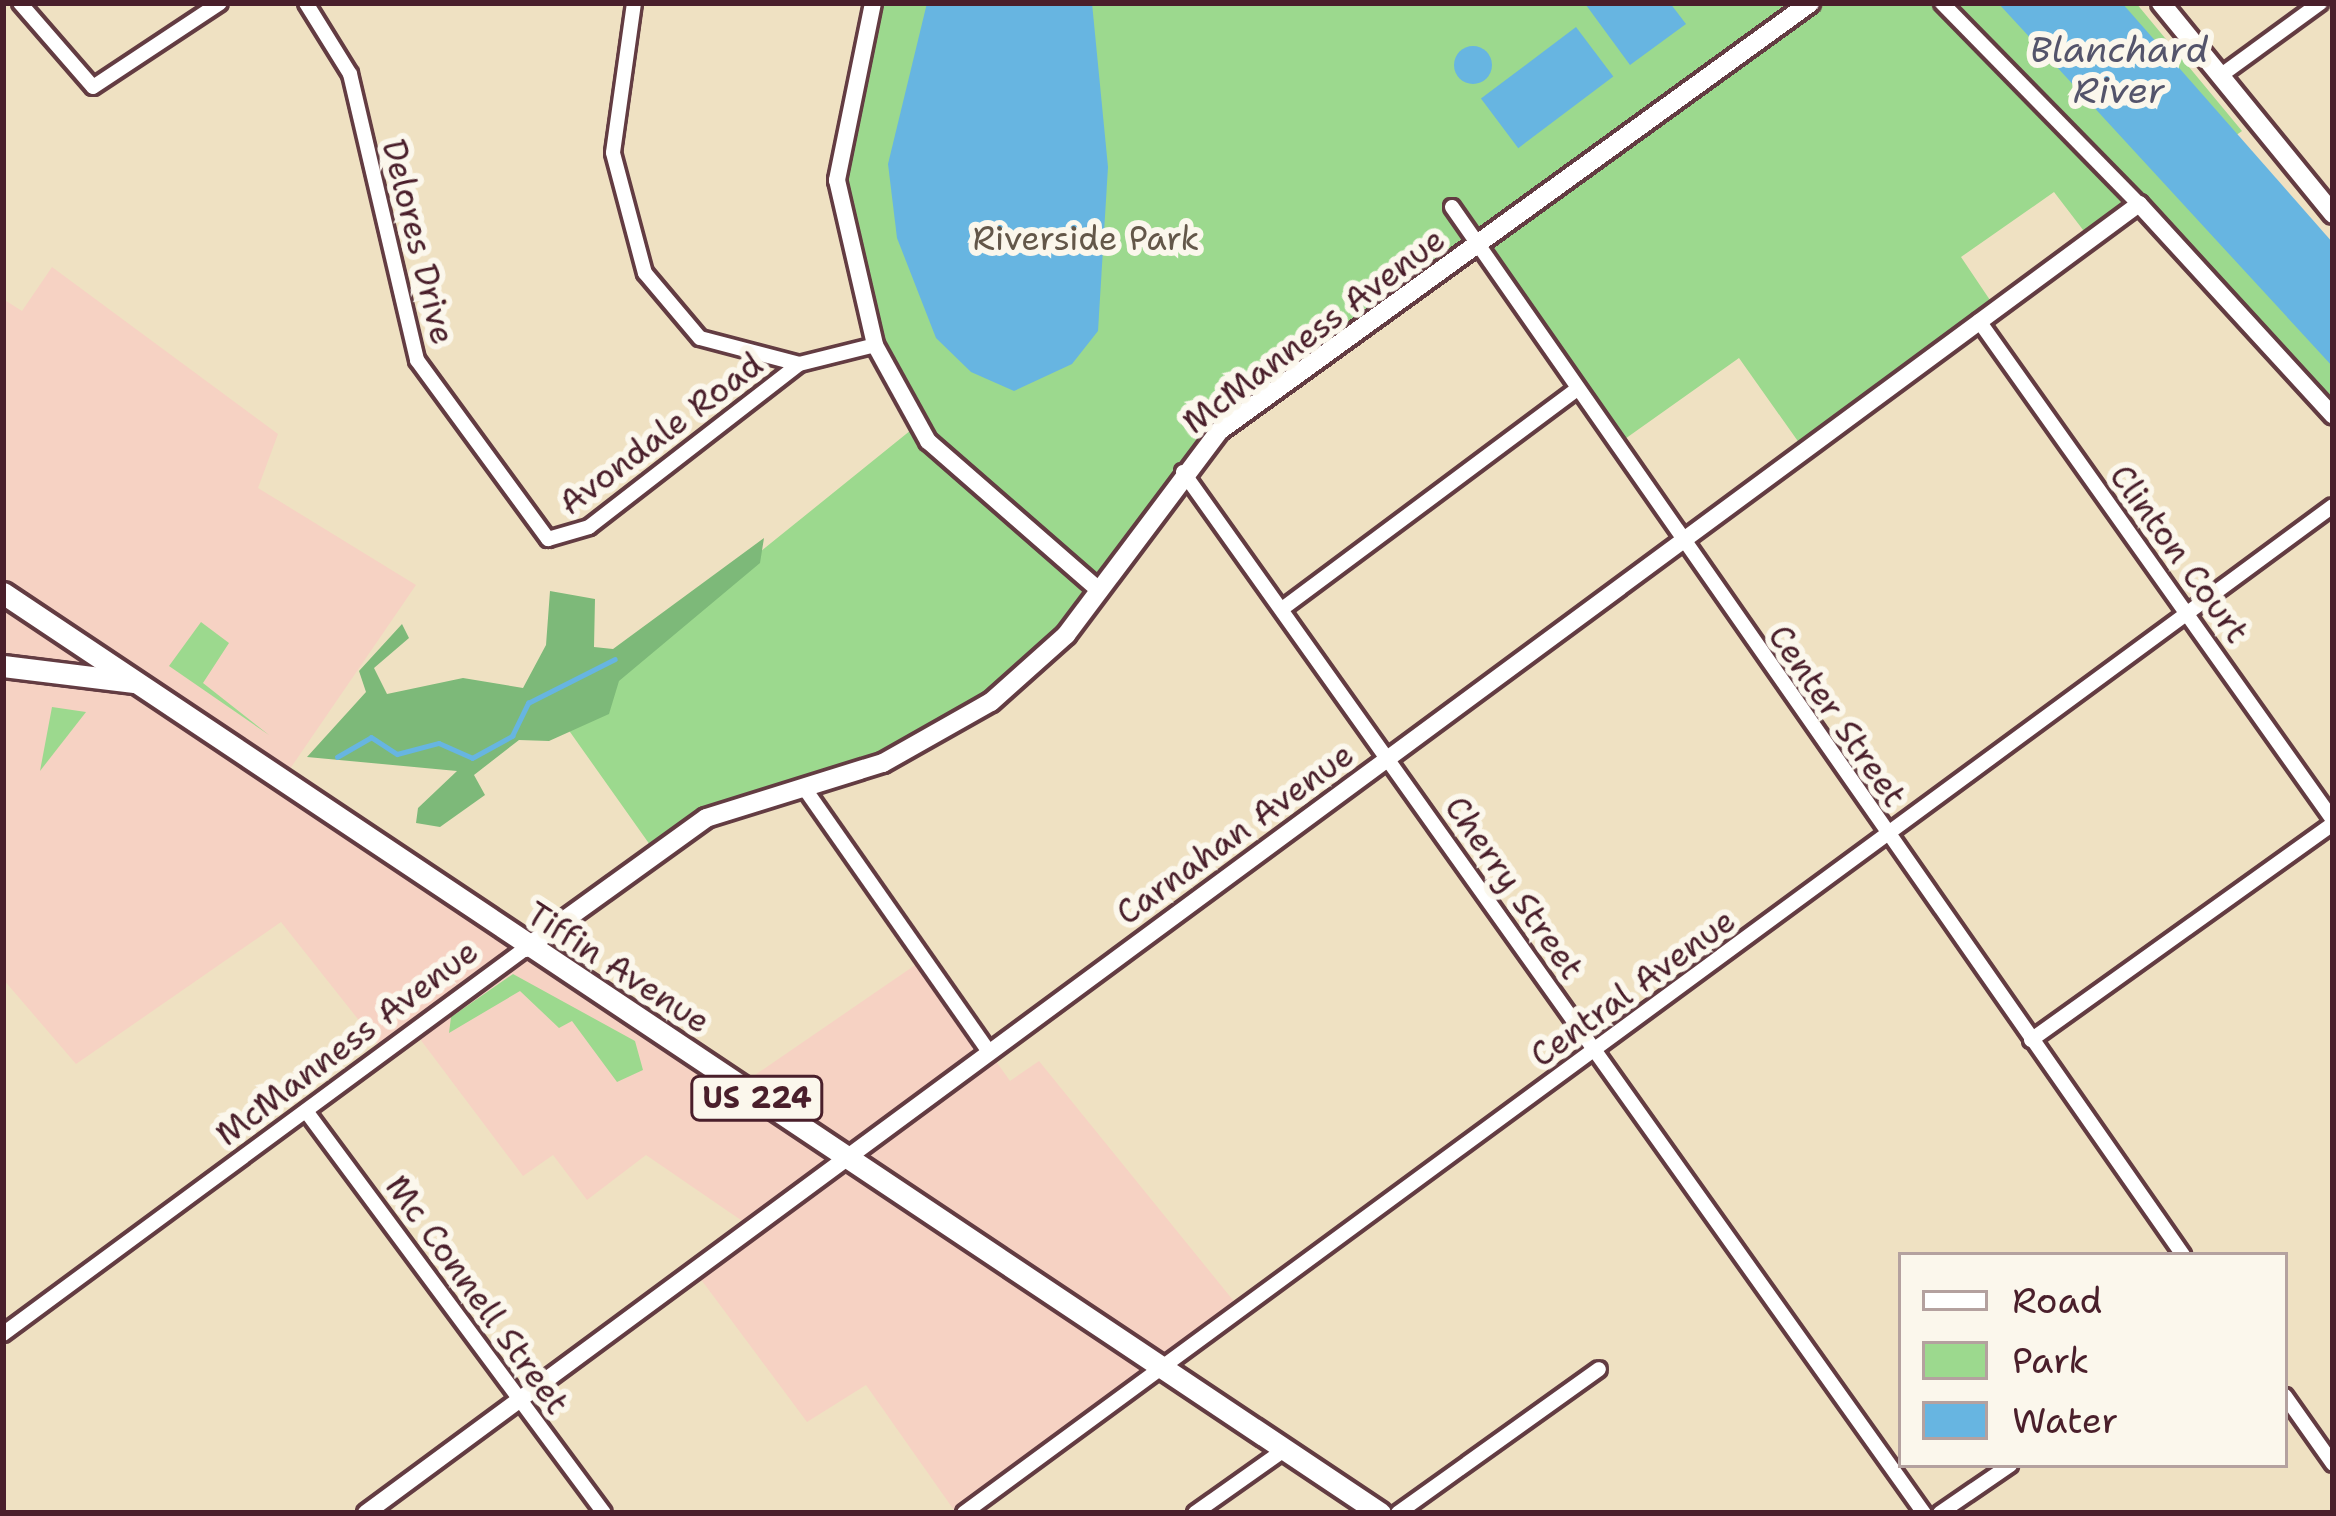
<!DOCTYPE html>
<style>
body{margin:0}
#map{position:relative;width:2336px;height:1516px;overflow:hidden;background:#efe1c2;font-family:"Shantell Sans",sans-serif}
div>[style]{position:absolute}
.built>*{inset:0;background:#f6d2c3}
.green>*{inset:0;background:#9cd98e}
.forest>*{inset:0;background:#7db979}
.water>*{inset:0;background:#67b5e1;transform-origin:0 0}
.round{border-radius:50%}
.stream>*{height:4.5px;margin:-2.25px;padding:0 2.25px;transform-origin:2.25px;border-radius:2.25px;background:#67b5e1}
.roads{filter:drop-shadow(3px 0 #633c42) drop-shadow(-3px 0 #633c42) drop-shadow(0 3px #633c42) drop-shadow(0 -3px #633c42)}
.minor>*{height:14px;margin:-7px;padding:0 7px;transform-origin:7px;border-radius:7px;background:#fff}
.tertiary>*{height:16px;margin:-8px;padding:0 8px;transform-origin:8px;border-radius:8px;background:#fff}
.secondary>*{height:18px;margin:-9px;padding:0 9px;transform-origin:9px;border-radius:9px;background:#fff}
.primary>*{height:21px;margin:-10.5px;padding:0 10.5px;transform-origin:10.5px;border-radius:10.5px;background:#fff}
.trunk>*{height:21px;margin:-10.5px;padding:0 10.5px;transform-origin:10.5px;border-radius:10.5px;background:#fff}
span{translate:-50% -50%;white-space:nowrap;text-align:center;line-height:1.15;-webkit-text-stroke:12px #fbf7ec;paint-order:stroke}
.shield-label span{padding:3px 9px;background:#fbf7ec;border:3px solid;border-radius:9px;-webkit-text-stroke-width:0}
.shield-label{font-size:30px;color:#4a1f2b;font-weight:700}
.park-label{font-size:33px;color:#635749}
.street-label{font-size:33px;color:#4a1f2b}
.water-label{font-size:36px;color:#54546b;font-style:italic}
.frame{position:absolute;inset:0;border:6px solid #4a1f2b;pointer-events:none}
.legend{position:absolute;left:1898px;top:1252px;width:390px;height:216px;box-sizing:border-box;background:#fbf7ec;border:3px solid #b4a19f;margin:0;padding:15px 21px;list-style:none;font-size:36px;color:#4a1f2b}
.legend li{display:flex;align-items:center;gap:24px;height:60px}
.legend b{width:60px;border:3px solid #b4a19f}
</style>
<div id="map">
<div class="built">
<div style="clip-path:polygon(52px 267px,278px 434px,258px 488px,416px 585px,281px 782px,739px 1086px,924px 959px,1010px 1081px,1039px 1061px,1241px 1310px,956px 1513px,866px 1385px,807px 1422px,694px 1270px,751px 1227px,646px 1155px,587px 1200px,553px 1155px,523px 1176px,414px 1031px,384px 1052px,281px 922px,76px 1064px,3px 979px,3px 299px,22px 311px)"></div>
</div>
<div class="green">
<div style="clip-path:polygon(873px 3px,2136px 3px,2242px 131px,2199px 162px,2333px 306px,2333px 416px,2139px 204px,2090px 239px,2054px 192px,1961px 257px,1996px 309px,1802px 447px,1739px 358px,1615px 446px,1471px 249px,1219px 431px,1066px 635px,939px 735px,728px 808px,655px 852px,558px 715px,916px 426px,839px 218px)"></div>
<div style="clip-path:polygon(201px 622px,229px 643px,203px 683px,269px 735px,169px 666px)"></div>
<div style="clip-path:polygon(52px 707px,86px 712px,40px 771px)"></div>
<div style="clip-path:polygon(513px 974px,635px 1041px,643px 1070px,617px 1082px,572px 1021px,559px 1028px,520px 991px,449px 1033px,451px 1017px)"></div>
</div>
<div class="forest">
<div style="clip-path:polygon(764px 538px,760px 563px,619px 681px,609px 714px,549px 741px,519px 740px,474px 775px,485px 795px,440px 827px,416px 823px,418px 808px,457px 771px,307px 757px,366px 692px,359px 671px,402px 624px,409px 638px,374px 668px,387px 694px,463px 678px,523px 688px,546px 645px,550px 591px,595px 599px,594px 647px,613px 649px)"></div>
</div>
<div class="water">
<div style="clip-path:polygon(927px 3px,1092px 3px,1108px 167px,1098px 331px,1072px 364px,1014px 391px,971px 372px,936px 338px,897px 238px,888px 164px)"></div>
<div style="clip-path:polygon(1670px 3px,1686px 24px,1630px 65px,1586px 5px)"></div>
<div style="clip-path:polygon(1998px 3px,2122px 3px,2333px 243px,2333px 367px)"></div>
<div style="left:1576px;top:27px;width:62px;height:119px;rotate:53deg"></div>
<div class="round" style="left:1454px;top:46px;width:38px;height:38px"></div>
</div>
<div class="stream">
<div style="left:337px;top:757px;width:39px;rotate:-30deg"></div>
<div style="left:371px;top:737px;width:31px;rotate:33deg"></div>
<div style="left:397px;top:754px;width:43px;rotate:-14.7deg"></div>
<div style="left:439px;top:743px;width:36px;rotate:24deg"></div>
<div style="left:472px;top:758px;width:46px;rotate:-28.8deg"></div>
<div style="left:512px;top:736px;width:37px;rotate:-64deg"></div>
<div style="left:528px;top:703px;width:97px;rotate:-26.8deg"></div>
</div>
<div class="roads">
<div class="minor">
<div style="left:20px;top:3px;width:111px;rotate:49deg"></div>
<div style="left:93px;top:87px;width:152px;rotate:-33.5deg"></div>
<div style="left:306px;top:3px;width:84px;rotate:58.2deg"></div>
<div style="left:350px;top:74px;width:294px;rotate:76.8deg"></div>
<div style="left:417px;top:360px;width:222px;rotate:53.8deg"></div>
<div style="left:548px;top:539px;width:43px;rotate:-16.3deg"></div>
<div style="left:589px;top:527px;width:266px;rotate:-37.8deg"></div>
<div style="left:799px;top:364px;width:78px;rotate:-14deg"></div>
<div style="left:634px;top:3px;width:151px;rotate:98deg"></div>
<div style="left:613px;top:153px;width:124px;rotate:75.1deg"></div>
<div style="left:645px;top:273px;width:85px;rotate:49.8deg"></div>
<div style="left:700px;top:338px;width:102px;rotate:14.7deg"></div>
<div style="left:1942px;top:3px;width:281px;rotate:45.6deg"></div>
<div style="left:2220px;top:76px;width:124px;rotate:-36.1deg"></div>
<div style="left:1452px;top:207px;width:1278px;rotate:55.1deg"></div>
<div style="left:1979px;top:321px;width:612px;rotate:54.65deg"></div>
<div style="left:1183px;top:472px;width:1278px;rotate:54.56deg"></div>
<div style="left:1282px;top:609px;width:365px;rotate:-36.7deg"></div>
<div style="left:805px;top:789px;width:321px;rotate:55deg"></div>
<div style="left:2031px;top:1040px;width:371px;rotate:-35.6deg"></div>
<div style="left:306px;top:1111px;width:500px;rotate:53.45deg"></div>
<div style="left:3px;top:1334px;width:650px;rotate:-36.43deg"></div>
<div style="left:2285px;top:1396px;width:83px;rotate:54.8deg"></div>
<div style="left:964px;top:1513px;width:1699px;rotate:-36.34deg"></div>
<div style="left:1195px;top:1513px;width:109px;rotate:-35.3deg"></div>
<div style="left:1398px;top:1513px;width:247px;rotate:-35.6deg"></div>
<div style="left:1940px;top:1513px;width:85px;rotate:-34.4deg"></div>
</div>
<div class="tertiary">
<div style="left:873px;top:3px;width:181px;rotate:101.5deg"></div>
<div style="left:837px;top:180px;width:169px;rotate:77deg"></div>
<div style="left:875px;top:345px;width:110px;rotate:61.1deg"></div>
<div style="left:928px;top:441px;width:228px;rotate:41.1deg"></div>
<div style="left:366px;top:1513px;width:2204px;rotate:-36.44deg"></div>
<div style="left:2139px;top:204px;width:287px;rotate:47.5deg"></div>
</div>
<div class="secondary">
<div style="left:2161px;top:3px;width:272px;rotate:50.8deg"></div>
<div style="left:526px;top:948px;width:222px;rotate:-35.8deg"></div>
<div style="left:706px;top:818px;width:185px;rotate:-17.3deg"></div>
<div style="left:883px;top:763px;width:124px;rotate:-29.5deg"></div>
<div style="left:991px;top:702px;width:101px;rotate:-41.8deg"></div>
<div style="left:1066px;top:635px;width:255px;rotate:-53.1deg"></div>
<div style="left:1219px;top:431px;width:730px;rotate:-35.91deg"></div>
</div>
<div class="primary">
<div style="left:3px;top:666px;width:132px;rotate:7deg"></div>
</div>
<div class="trunk">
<div style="left:3px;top:593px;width:1656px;rotate:33.75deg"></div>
</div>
</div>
<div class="shield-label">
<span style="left:757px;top:1098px">US 224</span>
</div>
<div class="park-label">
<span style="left:1086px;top:239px">Riverside Park</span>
</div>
<div class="street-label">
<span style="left:418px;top:242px;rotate:76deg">Delores Drive</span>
<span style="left:1314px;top:331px;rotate:-37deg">McManness Avenue</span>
<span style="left:661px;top:434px;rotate:-37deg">Avondale Road</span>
<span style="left:2179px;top:554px;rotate:54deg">Clinton Court</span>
<span style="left:1837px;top:716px;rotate:55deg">Center Street</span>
<span style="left:1235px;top:834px;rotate:-36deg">Carnahan Avenue</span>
<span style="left:1514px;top:888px;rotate:55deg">Cherry Street</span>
<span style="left:618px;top:968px;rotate:33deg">Tiffin Avenue</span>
<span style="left:1633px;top:988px;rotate:-36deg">Central Avenue</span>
<span style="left:347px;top:1043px;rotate:-37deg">McManness Avenue</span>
<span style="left:477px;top:1295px;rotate:54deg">Mc Connell Street</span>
</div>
<div class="water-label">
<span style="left:2119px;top:70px">Blanchard<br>River</span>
</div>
<div class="frame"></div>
<ul class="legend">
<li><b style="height:15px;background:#fff"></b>Road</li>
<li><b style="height:33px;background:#9cd98e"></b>Park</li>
<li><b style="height:33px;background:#67b5e1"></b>Water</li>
</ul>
</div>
